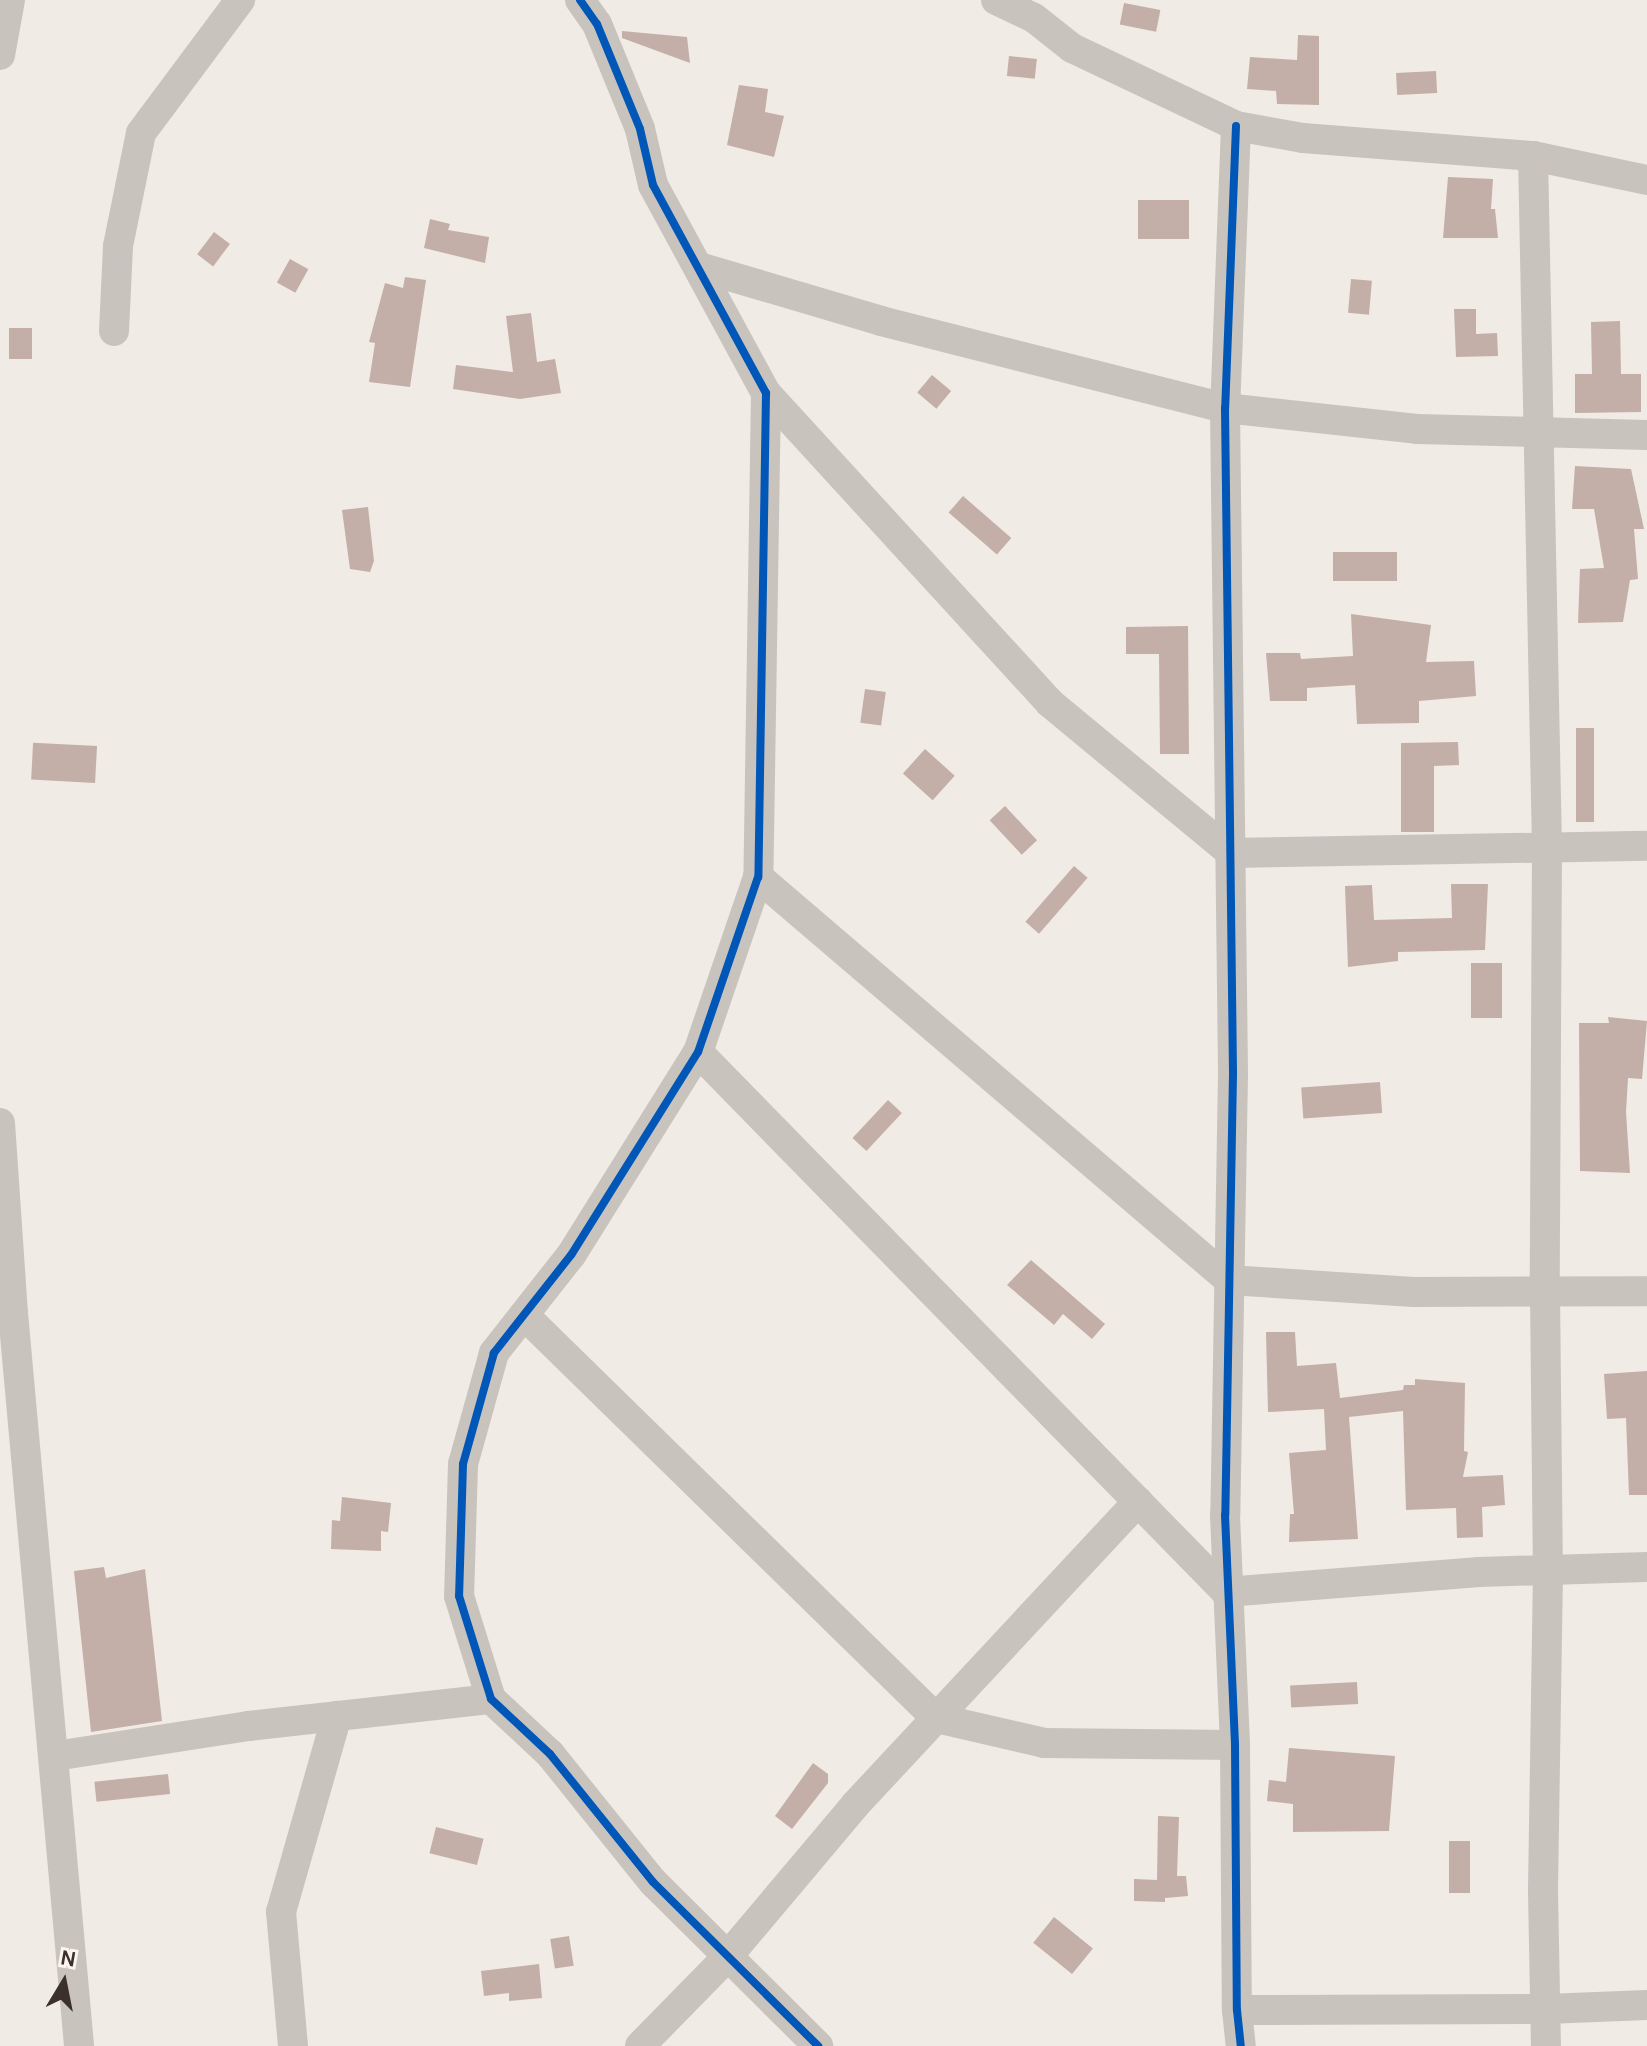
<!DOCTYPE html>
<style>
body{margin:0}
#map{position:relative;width:1647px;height:2046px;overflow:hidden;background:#f0ebe5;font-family:Karla,sans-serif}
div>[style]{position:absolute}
.building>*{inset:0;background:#c3afa7;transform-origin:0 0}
.street>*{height:30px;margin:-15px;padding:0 15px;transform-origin:15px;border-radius:15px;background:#c9c3be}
.cycleway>*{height:8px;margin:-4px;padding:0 4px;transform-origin:4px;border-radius:4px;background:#0057b8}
span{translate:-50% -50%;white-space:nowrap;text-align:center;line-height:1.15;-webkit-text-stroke:8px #fbf5ee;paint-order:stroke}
.north{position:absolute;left:24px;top:1942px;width:80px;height:80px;-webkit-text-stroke:6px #fbf5ee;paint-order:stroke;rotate:10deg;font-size:22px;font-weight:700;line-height:32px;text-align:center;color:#3b302b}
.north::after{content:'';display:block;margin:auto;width:28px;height:36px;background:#3b302b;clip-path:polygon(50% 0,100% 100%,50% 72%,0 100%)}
</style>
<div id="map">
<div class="building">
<div style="left:1124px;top:3px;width:37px;height:22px;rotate:11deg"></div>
<div style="clip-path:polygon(622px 31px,687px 37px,690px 63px,622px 38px)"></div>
<div style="clip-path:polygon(1298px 35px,1319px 36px,1319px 105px,1277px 104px,1276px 91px,1247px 89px,1250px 57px,1297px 60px)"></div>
<div style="left:1009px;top:56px;width:28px;height:20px;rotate:6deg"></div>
<div style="left:1436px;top:71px;width:22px;height:40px;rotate:87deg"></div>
<div style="clip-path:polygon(739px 85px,768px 89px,765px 112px,784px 116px,774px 157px,727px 145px)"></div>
<div style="clip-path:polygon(1448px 177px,1493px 179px,1491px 209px,1495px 209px,1498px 238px,1443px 238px)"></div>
<div style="left:1138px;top:200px;width:51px;height:39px"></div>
<div style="clip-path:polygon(430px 219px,450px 224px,448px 230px,489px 237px,485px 263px,424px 248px)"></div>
<div style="left:214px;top:232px;width:20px;height:28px;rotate:37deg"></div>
<div style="left:290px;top:259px;width:21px;height:27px;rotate:29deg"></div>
<div style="clip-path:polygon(405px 277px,426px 280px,410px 387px,369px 382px,375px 343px,369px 342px,385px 283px,403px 288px)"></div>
<div style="left:1351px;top:279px;width:21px;height:34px;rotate:5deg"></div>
<div style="clip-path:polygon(1454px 309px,1476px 309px,1476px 334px,1497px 333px,1498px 356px,1456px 357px)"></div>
<div style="clip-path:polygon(531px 313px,537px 362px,555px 359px,561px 393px,520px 399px,453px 389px,456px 365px,513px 372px,506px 316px)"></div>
<div style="clip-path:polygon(1620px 321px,1621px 374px,1641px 374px,1641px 412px,1575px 413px,1575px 374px,1592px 374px,1591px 322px)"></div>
<div style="left:9px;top:328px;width:23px;height:31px"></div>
<div style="left:932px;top:375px;width:25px;height:23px;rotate:40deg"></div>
<div style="clip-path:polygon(1575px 466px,1631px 469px,1644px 529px,1634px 529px,1638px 579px,1630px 580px,1623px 622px,1578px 623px,1580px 569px,1604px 568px,1594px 509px,1572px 509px)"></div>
<div style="left:963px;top:496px;width:64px;height:22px;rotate:41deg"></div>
<div style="clip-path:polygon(368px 507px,374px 561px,370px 572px,350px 569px,342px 510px)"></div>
<div style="left:1397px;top:552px;width:29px;height:64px;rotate:90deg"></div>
<div style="clip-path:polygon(1351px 614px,1431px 625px,1426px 662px,1474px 661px,1476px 696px,1419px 701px,1419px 723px,1357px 724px,1355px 685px,1307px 688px,1307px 701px,1270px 701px,1266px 653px,1300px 653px,1301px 659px,1353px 656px)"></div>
<div style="clip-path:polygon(1188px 626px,1189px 754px,1160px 754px,1159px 654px,1126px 654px,1126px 627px)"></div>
<div style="left:865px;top:689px;width:21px;height:34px;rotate:8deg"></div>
<div style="left:1576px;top:728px;width:18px;height:94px"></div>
<div style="clip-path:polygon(1458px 742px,1459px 765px,1434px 766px,1434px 832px,1401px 832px,1401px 743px)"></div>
<div style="left:97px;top:746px;width:37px;height:64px;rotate:93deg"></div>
<div style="left:925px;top:749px;width:40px;height:33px;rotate:42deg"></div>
<div style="left:1005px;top:806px;width:47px;height:21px;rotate:47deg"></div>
<div style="left:1074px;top:866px;width:18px;height:74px;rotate:41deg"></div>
<div style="clip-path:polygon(1451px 884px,1488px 884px,1485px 950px,1398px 952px,1398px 961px,1348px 967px,1345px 886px,1372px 885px,1374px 920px,1452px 918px)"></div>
<div style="left:1471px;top:963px;width:31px;height:55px"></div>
<div style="clip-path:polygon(1608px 1017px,1647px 1021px,1642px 1079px,1628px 1078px,1626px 1112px,1630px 1173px,1580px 1171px,1579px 1023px,1609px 1023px)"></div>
<div style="left:1380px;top:1082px;width:31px;height:79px;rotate:86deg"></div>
<div style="left:888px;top:1100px;width:19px;height:52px;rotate:43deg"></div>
<div style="clip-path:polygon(1031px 1260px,1105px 1324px,1092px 1339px,1063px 1314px,1054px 1325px,1007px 1285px)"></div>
<div style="clip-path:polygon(1266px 1332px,1295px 1332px,1297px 1366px,1336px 1363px,1340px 1398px,1403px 1390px,1404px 1385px,1415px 1385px,1415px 1379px,1465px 1383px,1464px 1451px,1468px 1452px,1463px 1477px,1503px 1475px,1505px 1505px,1482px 1507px,1483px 1537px,1457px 1538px,1456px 1508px,1406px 1510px,1403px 1411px,1349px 1417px,1358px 1539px,1289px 1542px,1290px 1514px,1294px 1514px,1289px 1453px,1326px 1450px,1324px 1409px,1268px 1412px)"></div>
<div style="clip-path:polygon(1647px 1371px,1647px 1495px,1629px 1495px,1626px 1418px,1607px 1419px,1604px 1374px)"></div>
<div style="clip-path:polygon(342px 1497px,391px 1503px,388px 1532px,381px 1531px,381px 1551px,331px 1549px,332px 1520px,340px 1521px)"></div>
<div style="clip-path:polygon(104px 1567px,106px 1578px,145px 1569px,162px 1721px,91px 1732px,74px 1571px)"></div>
<div style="left:1357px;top:1682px;width:22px;height:67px;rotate:87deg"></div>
<div style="clip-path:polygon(1289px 1748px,1395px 1756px,1389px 1831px,1293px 1832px,1293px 1804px,1267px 1801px,1269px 1780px,1286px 1782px)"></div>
<div style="clip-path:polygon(813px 1763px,828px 1774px,828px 1783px,792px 1829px,775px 1816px)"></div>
<div style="left:168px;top:1774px;width:20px;height:74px;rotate:84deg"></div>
<div style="clip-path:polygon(1158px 1816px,1179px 1817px,1177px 1876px,1186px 1876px,1188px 1896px,1165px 1898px,1165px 1902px,1134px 1901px,1134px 1879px,1157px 1880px)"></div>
<div style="left:436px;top:1827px;width:49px;height:27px;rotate:14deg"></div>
<div style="left:1449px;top:1841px;width:21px;height:52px"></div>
<div style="left:1054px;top:1917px;width:50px;height:33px;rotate:39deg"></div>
<div style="left:569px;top:1936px;width:30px;height:19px;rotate:81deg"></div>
<div style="clip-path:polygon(539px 1964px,542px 1998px,509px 2001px,509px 1993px,484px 1996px,481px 1971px)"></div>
</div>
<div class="street">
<div style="left:580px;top:0;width:29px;rotate:55deg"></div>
<div style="left:597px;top:24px;width:113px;rotate:67.7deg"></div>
<div style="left:640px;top:129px;width:57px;rotate:76.9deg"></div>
<div style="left:653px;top:185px;width:237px;rotate:61.5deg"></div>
<div style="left:766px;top:393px;width:484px;rotate:90.9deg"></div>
<div style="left:758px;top:877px;width:185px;rotate:108.9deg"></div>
<div style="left:698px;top:1052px;width:239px;rotate:122deg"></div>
<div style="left:571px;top:1255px;width:125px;rotate:128.2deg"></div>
<div style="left:494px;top:1353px;width:115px;rotate:105.6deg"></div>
<div style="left:463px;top:1464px;width:132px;rotate:91.7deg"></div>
<div style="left:459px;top:1596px;width:108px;rotate:72.7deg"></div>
<div style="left:491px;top:1699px;width:81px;rotate:43deg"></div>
<div style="left:550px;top:1754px;width:164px;rotate:51.2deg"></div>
<div style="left:653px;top:1882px;width:233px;rotate:44.8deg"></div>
<div style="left:996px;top:0;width:42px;rotate:25.3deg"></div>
<div style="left:1034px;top:18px;width:48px;rotate:38.3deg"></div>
<div style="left:1072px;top:48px;width:182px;rotate:25.4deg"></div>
<div style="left:1236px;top:126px;width:68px;rotate:10.2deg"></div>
<div style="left:1303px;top:138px;width:231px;rotate:4.5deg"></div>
<div style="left:1533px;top:156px;width:116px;rotate:11.9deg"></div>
<div style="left:0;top:55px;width:56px;rotate:-79.7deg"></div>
<div style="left:1236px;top:126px;width:282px;rotate:92.2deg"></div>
<div style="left:1225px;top:408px;width:666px;rotate:89.31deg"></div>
<div style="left:1233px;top:1074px;width:441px;rotate:91deg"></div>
<div style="left:1225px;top:1515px;width:230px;rotate:87.5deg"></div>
<div style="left:1235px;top:1745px;width:265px;rotate:89.6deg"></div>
<div style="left:1237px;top:2010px;width:36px;rotate:84deg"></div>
<div style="left:1533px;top:156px;width:691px;rotate:88.84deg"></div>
<div style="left:1547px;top:847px;width:445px;rotate:90.3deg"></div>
<div style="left:1545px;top:1292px;width:279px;rotate:89.4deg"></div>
<div style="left:1548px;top:1571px;width:321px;rotate:90.9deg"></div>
<div style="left:1543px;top:1892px;width:154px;rotate:88.9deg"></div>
<div style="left:699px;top:267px;width:190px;rotate:16.5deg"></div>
<div style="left:881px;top:321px;width:355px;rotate:14.2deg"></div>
<div style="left:1225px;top:408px;width:193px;rotate:6.2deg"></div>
<div style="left:1417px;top:429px;width:230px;rotate:1.5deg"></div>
<div style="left:114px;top:331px;width:85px;rotate:-87.3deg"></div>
<div style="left:118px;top:246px;width:115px;rotate:-78.5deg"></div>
<div style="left:141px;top:133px;width:166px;rotate:-53.3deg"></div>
<div style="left:766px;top:393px;width:420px;rotate:47.5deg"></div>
<div style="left:1050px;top:703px;width:235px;rotate:39.6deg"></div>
<div style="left:1231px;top:853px;width:416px;rotate:-1deg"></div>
<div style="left:758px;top:877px;width:620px;rotate:40.55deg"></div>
<div style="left:1229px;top:1280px;width:185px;rotate:3.7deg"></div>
<div style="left:1414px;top:1292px;width:233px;rotate:-0.2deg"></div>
<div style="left:698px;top:1052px;width:755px;rotate:45.64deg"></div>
<div style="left:1226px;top:1592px;width:254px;rotate:-4.5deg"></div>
<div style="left:1479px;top:1572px;width:168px;rotate:-1.7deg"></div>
<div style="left:0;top:1123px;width:190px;rotate:86.1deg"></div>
<div style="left:13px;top:1313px;width:736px;rotate:84.85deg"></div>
<div style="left:524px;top:1315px;width:576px;rotate:44.37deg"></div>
<div style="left:936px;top:1718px;width:111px;rotate:13deg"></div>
<div style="left:1044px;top:1743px;width:191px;rotate:0.6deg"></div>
<div style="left:55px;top:1756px;width:196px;rotate:-8.8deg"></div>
<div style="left:249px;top:1726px;width:244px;rotate:-6.4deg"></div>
<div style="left:1237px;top:2010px;width:309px;rotate:-0.2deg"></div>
<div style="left:1546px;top:2009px;width:101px;rotate:-2.3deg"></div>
<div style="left:293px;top:2046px;width:135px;rotate:-95.1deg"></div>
<div style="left:281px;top:1912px;width:204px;rotate:-74.1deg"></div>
<div style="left:640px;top:2046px;width:126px;rotate:-45.6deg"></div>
<div style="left:728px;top:1956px;width:197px;rotate:-49.9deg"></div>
<div style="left:855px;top:1805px;width:415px;rotate:-47deg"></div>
</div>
<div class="cycleway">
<div style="left:580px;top:0;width:29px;rotate:55deg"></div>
<div style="left:597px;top:24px;width:113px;rotate:67.7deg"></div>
<div style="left:640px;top:129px;width:57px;rotate:76.9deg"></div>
<div style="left:653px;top:185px;width:237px;rotate:61.5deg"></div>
<div style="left:766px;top:393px;width:484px;rotate:90.9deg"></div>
<div style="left:758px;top:877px;width:185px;rotate:108.9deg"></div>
<div style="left:698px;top:1052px;width:239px;rotate:122deg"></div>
<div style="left:571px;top:1255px;width:125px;rotate:128.2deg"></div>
<div style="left:494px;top:1353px;width:115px;rotate:105.6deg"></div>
<div style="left:463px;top:1464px;width:132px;rotate:91.7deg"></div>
<div style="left:459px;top:1596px;width:108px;rotate:72.7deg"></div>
<div style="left:491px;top:1699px;width:81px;rotate:43deg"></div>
<div style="left:550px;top:1754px;width:164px;rotate:51.2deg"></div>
<div style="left:653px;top:1882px;width:233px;rotate:44.8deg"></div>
<div style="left:1236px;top:126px;width:282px;rotate:92.2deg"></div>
<div style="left:1225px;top:408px;width:666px;rotate:89.31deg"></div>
<div style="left:1233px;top:1074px;width:441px;rotate:91deg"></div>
<div style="left:1225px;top:1515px;width:230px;rotate:87.5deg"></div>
<div style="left:1235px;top:1745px;width:265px;rotate:89.6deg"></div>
<div style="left:1237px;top:2010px;width:36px;rotate:84deg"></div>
</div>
<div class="north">N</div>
</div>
